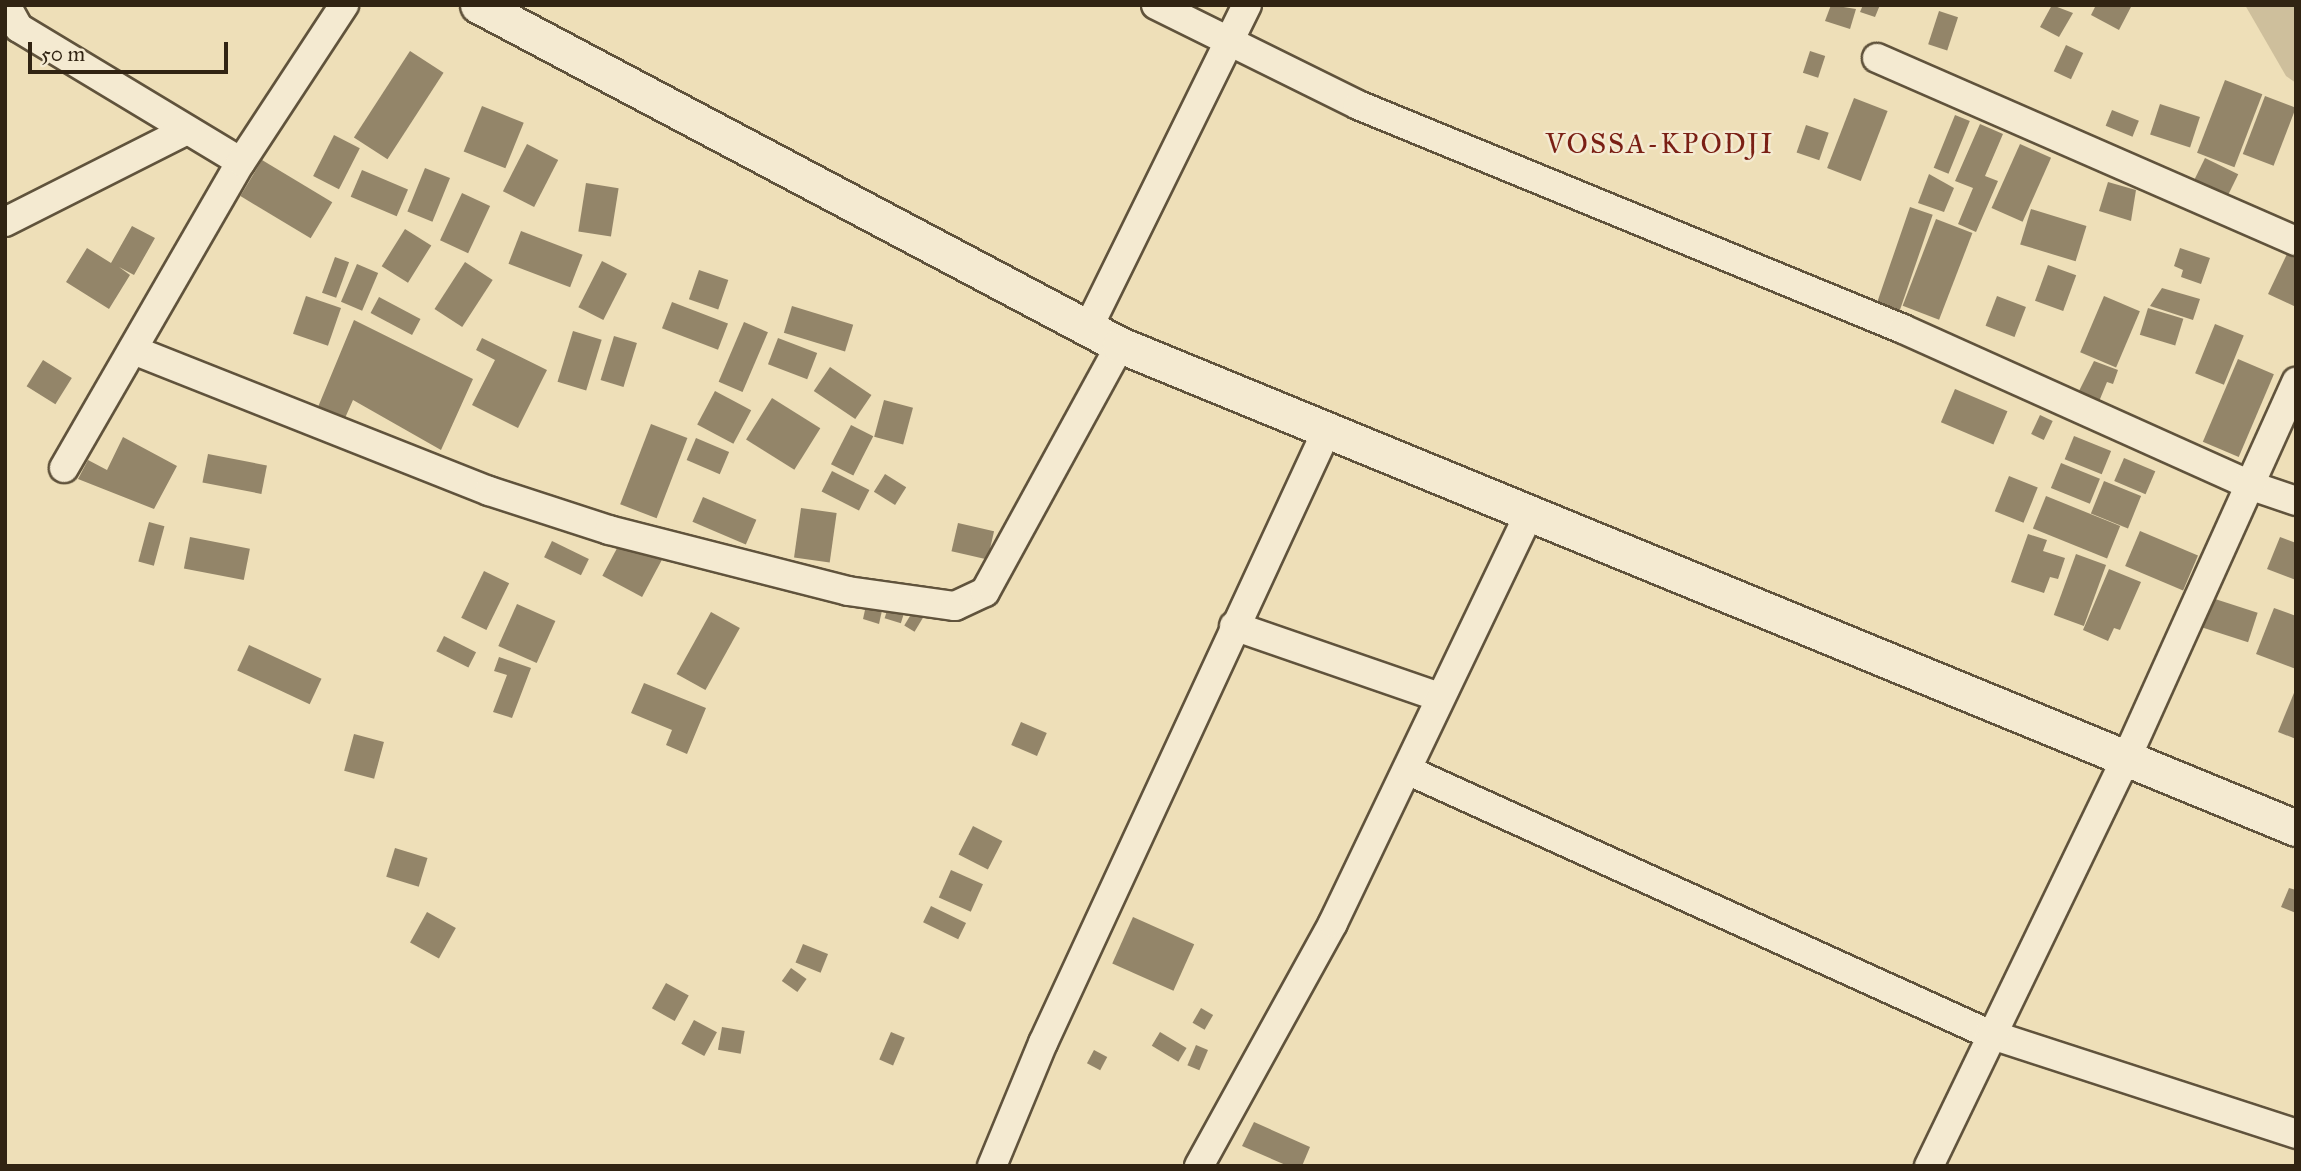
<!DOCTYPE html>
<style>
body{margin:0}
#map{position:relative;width:2301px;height:1171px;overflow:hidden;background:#eedfb8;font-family:"IM FELL Great Primer",serif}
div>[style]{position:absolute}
.green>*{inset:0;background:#cebf9c}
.building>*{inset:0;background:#938569;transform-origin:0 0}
.roads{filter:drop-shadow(2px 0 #60533c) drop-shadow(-2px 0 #60533c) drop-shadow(0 2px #60533c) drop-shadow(0 -2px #60533c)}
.minor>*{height:28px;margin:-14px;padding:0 14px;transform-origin:14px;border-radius:14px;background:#f4ead1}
.tertiary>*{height:35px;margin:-17.5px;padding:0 17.5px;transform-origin:17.5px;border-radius:17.5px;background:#f4ead1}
span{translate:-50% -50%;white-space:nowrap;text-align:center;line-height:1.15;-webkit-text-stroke:5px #f4ead1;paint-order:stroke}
.neighbourhood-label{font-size:28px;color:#7a1f14;letter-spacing:2px}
.frame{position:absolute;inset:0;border:7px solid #312413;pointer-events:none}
.scale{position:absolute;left:28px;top:42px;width:200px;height:32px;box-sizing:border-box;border:4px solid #312413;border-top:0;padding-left:9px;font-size:21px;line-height:24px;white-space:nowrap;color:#312413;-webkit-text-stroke:5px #f4ead1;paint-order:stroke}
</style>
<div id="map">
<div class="green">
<div style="clip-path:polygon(2245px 5px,2296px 5px,2296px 83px,2286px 76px)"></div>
</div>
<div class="building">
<div style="clip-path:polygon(1831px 5px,1856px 9px,1850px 29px,1825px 21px)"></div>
<div style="clip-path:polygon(1863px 5px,1880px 5px,1875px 17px,1860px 12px)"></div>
<div style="clip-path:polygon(2052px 5px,2073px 13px,2059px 37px,2040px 27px)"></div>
<div style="clip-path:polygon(2096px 5px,2132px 5px,2119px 30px,2091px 15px)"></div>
<div style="left:1939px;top:11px;width:20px;height:35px;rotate:18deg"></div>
<div style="left:2066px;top:45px;width:19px;height:29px;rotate:25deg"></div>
<div style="left:410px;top:51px;width:40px;height:103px;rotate:33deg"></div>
<div style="left:1810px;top:51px;width:16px;height:23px;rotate:18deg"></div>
<div style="left:2225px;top:80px;width:40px;height:78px;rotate:21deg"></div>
<div style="left:2265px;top:96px;width:33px;height:62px;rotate:21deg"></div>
<div style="left:1854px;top:98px;width:36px;height:75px;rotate:21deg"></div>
<div style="left:2160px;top:104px;width:42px;height:32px;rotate:18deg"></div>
<div style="left:482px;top:106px;width:45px;height:49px;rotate:22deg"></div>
<div style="left:2112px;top:110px;width:29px;height:17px;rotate:22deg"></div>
<div style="left:1955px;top:115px;width:16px;height:57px;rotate:22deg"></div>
<div style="clip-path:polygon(1980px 124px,2003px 134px,1985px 176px,1998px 181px,1976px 232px,1958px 224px,1973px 188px,1955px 181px)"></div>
<div style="left:1806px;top:125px;width:24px;height:29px;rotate:19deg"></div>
<div style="left:334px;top:135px;width:29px;height:46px;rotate:27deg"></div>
<div style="left:527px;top:144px;width:35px;height:53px;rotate:27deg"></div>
<div style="left:2020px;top:144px;width:34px;height:70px;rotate:24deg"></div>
<div style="left:2205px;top:158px;width:37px;height:29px;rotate:26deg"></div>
<div style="left:262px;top:160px;width:82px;height:42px;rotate:31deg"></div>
<div style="left:425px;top:168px;width:27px;height:47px;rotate:22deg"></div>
<div style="left:362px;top:170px;width:50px;height:29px;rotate:23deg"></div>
<div style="clip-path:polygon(1929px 174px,1954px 188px,1944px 212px,1918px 203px)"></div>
<div style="clip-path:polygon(2108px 182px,2136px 190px,2131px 221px,2099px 211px)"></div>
<div style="left:586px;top:183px;width:33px;height:49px;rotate:9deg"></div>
<div style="left:462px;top:193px;width:31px;height:52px;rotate:25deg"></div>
<div style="left:1910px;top:207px;width:24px;height:101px;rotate:19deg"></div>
<div style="left:2031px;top:209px;width:58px;height:37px;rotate:17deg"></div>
<div style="left:1936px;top:219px;width:39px;height:93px;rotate:21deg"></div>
<div style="clip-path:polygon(132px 226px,155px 238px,134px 275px,119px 267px,130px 275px,109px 309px,66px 282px,87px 248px,111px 263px)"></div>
<div style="left:405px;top:229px;width:31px;height:44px;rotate:32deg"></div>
<div style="left:521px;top:231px;width:66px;height:35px;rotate:21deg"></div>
<div style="clip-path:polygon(2180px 248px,2210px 258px,2201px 284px,2181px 277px,2183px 270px,2174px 266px)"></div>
<div style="clip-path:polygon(2287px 254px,2296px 258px,2296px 307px,2268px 294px)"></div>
<div style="left:335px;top:257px;width:15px;height:38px;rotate:20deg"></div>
<div style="left:602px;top:261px;width:28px;height:52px;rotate:27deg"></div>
<div style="left:465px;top:262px;width:33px;height:56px;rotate:33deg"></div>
<div style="left:357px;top:264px;width:23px;height:41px;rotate:23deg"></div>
<div style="left:2048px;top:265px;width:30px;height:38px;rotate:20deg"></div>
<div style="left:699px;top:270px;width:31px;height:31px;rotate:19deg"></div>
<div style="clip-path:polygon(2162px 288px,2200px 299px,2193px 320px,2150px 306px)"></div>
<div style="left:306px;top:296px;width:37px;height:40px;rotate:19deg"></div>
<div style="left:1997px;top:296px;width:31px;height:32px;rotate:21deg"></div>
<div style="left:2104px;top:296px;width:39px;height:61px;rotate:23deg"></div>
<div style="left:379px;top:297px;width:47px;height:18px;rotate:28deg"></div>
<div style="left:672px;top:302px;width:60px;height:28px;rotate:21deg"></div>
<div style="left:792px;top:306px;width:64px;height:28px;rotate:17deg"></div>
<div style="left:2148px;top:308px;width:37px;height:28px;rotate:17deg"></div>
<div style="clip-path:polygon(354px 320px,473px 379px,441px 450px,353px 400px,345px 418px,318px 407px)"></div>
<div style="left:744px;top:322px;width:26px;height:65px;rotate:23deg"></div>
<div style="left:2215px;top:324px;width:31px;height:53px;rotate:22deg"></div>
<div style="left:573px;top:331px;width:30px;height:53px;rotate:17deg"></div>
<div style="left:614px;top:336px;width:24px;height:46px;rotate:17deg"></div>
<div style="clip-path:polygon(482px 338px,547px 370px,518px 428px,472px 405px,495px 360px,476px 350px)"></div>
<div style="left:778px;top:338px;width:42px;height:28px;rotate:21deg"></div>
<div style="left:2238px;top:359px;width:39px;height:90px;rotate:23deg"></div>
<div style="left:43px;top:360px;width:34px;height:31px;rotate:32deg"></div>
<div style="clip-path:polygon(2094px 361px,2118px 370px,2113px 384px,2107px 382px,2098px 404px,2077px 395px)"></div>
<div style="left:830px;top:367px;width:50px;height:29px;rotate:34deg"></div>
<div style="left:1955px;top:389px;width:57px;height:36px;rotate:23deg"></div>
<div style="left:715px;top:391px;width:41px;height:38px;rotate:28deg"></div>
<div style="left:772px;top:398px;width:57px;height:49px;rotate:32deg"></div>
<div style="left:884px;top:400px;width:30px;height:38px;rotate:15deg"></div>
<div style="left:2040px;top:415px;width:14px;height:21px;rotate:25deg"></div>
<div style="left:651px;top:424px;width:39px;height:86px;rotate:21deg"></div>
<div style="left:851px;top:425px;width:25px;height:44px;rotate:27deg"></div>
<div style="left:2074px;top:436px;width:40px;height:25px;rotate:22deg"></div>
<div style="clip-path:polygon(123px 437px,177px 466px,154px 509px,78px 479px,88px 460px,107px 470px)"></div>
<div style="left:696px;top:438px;width:36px;height:24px;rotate:23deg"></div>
<div style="left:208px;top:454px;width:60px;height:29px;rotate:11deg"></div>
<div style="left:2124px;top:458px;width:34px;height:25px;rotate:23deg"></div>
<div style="left:2061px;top:463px;width:42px;height:27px;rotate:22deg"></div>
<div style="left:832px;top:471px;width:42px;height:23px;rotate:27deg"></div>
<div style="left:885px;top:474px;width:25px;height:21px;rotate:32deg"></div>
<div style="left:2009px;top:476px;width:31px;height:38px;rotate:22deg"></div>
<div style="left:2104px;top:481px;width:40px;height:35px;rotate:22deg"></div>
<div style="left:2046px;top:496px;width:80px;height:35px;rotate:22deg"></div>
<div style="left:703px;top:497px;width:58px;height:27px;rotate:23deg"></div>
<div style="left:801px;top:508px;width:36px;height:50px;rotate:8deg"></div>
<div style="left:149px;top:522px;width:16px;height:41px;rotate:15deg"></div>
<div style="left:958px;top:523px;width:37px;height:29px;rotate:13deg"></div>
<div style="left:2140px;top:531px;width:63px;height:38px;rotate:23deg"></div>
<div style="clip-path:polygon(2028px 534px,2047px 540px,2043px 551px,2065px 558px,2058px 579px,2050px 577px,2044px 593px,2011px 582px)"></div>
<div style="left:190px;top:537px;width:61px;height:32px;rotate:11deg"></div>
<div style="left:623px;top:537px;width:45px;height:44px;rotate:28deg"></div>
<div style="clip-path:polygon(2280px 537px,2296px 543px,2296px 580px,2267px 569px)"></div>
<div style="left:552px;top:541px;width:41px;height:18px;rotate:26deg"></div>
<div style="left:2076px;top:554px;width:32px;height:65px;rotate:20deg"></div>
<div style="clip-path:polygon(2109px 569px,2141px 582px,2120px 630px,2114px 628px,2108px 641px,2083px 630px)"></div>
<div style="left:484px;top:571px;width:28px;height:52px;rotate:26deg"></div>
<div style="left:2212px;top:598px;width:48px;height:31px;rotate:18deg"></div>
<div style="clip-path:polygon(867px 601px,883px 606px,879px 624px,863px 619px)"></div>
<div style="left:517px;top:604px;width:42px;height:46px;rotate:24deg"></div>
<div style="left:889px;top:604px;width:17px;height:15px;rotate:17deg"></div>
<div style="clip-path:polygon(2274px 608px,2296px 616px,2296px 669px,2256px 654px)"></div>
<div style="left:913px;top:611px;width:12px;height:17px;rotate:31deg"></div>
<div style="left:711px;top:612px;width:33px;height:71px;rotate:29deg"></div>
<div style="left:444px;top:636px;width:36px;height:17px;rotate:27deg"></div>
<div style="left:249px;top:645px;width:80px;height:28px;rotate:25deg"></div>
<div style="clip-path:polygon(499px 657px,531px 668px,512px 718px,493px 712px,507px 675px,494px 671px)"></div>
<div style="clip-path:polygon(644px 683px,706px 708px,687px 754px,666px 745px,672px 730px,631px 713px)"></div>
<div style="clip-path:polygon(2296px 688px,2296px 739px,2278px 732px)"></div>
<div style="left:1021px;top:722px;width:28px;height:25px;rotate:23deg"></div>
<div style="left:354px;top:734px;width:31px;height:38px;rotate:15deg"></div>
<div style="left:973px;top:826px;width:33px;height:32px;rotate:27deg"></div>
<div style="left:395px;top:848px;width:34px;height:30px;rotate:17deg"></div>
<div style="left:951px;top:870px;width:35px;height:30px;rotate:24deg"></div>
<div style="clip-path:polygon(2289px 888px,2296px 890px,2296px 913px,2281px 907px)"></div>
<div style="left:931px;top:906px;width:39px;height:18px;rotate:26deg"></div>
<div style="left:427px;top:912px;width:33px;height:35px;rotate:29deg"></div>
<div style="left:1133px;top:917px;width:67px;height:51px;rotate:24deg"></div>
<div style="left:803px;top:944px;width:27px;height:20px;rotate:22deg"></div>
<div style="left:791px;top:968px;width:19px;height:16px;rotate:35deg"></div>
<div style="left:666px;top:983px;width:26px;height:29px;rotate:29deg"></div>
<div style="left:1201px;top:1008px;width:14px;height:17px;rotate:30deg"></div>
<div style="left:694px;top:1020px;width:26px;height:27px;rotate:28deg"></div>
<div style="left:722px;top:1027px;width:23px;height:23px;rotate:10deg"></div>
<div style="left:891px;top:1032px;width:15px;height:30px;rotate:23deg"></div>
<div style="left:1160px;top:1032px;width:31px;height:16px;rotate:31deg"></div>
<div style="left:1196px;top:1045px;width:13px;height:22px;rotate:23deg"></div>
<div style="left:1094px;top:1050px;width:15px;height:15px;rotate:28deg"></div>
<div style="clip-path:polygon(1254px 1122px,1310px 1147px,1302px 1166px,1288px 1166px,1242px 1146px)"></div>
</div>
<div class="roads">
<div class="minor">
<div style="left:6px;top:5px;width:26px;rotate:61deg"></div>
<div style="left:19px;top:28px;width:259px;rotate:31.1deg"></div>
<div style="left:1156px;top:5px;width:225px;rotate:26.3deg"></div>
<div style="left:1358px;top:105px;width:589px;rotate:22.34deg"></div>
<div style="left:1903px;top:329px;width:383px;rotate:24.2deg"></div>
<div style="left:2252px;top:486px;width:46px;rotate:18.8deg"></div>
<div style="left:1877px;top:58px;width:457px;rotate:23.6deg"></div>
<div style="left:5px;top:222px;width:204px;rotate:-26.8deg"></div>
<div style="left:1088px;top:328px;width:360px;rotate:-63.8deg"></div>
<div style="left:133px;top:350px;width:383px;rotate:21.6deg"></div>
<div style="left:489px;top:491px;width:126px;rotate:18deg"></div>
<div style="left:609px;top:530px;width:247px;rotate:14.3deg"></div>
<div style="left:848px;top:591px;width:108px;rotate:8deg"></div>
<div style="left:955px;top:606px;width:33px;rotate:-25deg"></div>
<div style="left:985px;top:592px;width:281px;rotate:-61.3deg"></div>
<div style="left:64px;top:468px;width:354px;rotate:-60deg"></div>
<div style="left:241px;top:162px;width:188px;rotate:-56.7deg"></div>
<div style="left:1234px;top:626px;width:217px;rotate:19.1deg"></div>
<div style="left:1407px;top:770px;width:639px;rotate:24.4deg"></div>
<div style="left:1989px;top:1034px;width:323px;rotate:18deg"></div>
<div style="left:992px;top:1166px;width:133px;rotate:-67.5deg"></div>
<div style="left:1043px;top:1043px;width:676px;rotate:-65.14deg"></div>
<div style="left:1199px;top:1166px;width:277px;rotate:-61.1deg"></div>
<div style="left:1333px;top:923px;width:454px;rotate:-64.4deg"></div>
<div style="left:1929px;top:1166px;width:452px;rotate:-64.2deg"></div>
<div style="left:2126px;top:759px;width:414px;rotate:-65.7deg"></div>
</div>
<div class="tertiary">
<div style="left:478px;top:5px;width:726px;rotate:27.91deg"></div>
<div style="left:1120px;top:345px;width:1271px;rotate:22.33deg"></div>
</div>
</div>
<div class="neighbourhood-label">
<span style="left:1660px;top:144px">VOSSA-KPODJI</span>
</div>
<div class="frame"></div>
<div class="scale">50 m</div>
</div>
